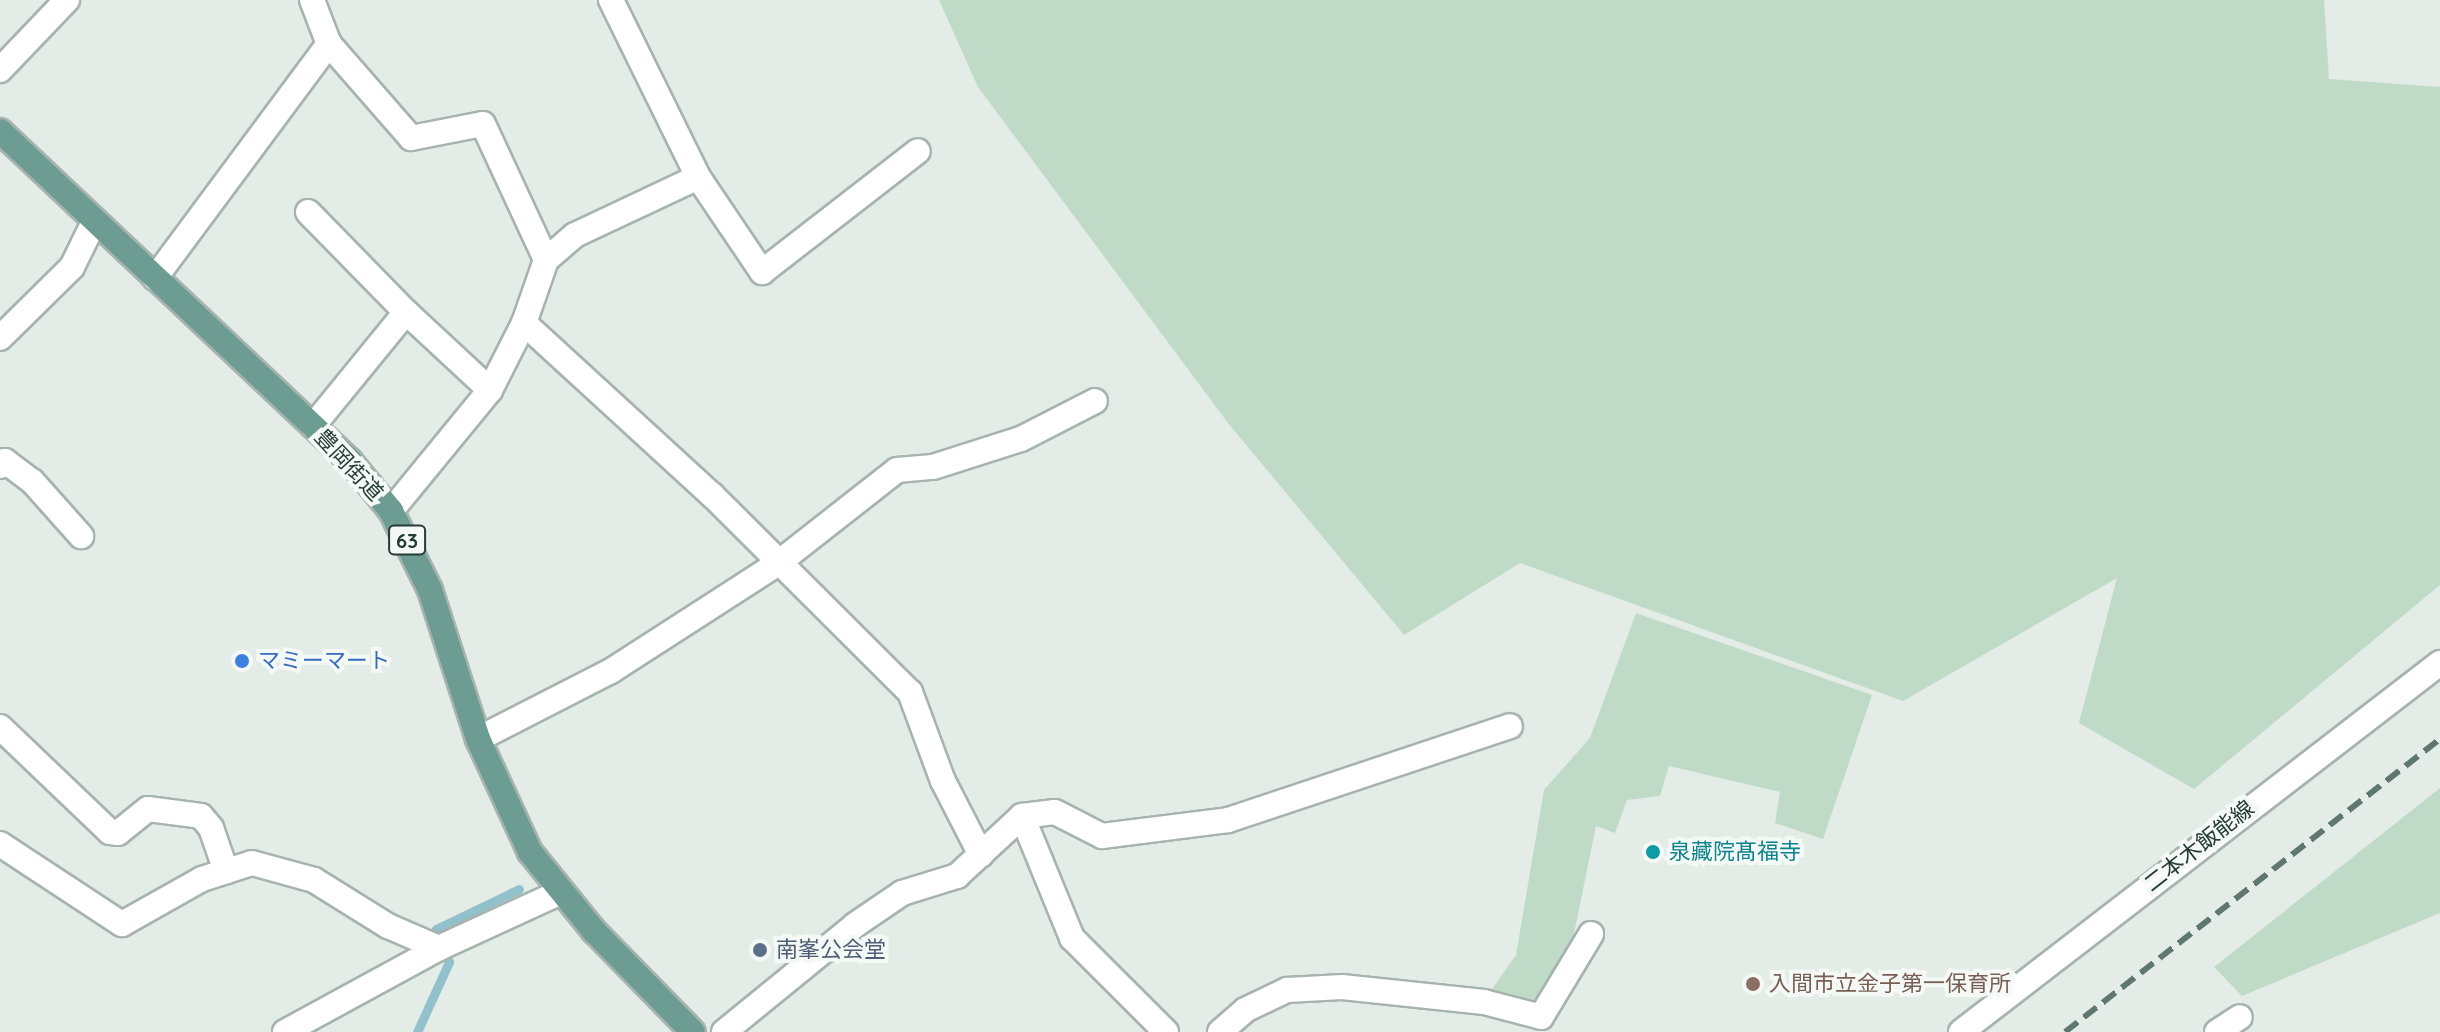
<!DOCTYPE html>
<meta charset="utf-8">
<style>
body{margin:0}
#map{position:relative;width:2440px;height:1032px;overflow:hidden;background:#e4ece8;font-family:Quicksand,"Noto Sans JP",sans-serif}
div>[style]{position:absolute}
.green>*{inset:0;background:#bfdac7}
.stream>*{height:9px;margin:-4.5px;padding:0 4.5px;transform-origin:4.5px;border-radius:4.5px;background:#92c0cb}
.roads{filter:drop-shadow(2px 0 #a7b3af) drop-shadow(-2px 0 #a7b3af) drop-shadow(0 2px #a7b3af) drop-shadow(0 -2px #a7b3af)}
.street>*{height:24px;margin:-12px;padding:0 12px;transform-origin:12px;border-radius:12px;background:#fff}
.secondary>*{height:24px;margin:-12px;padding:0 12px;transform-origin:12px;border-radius:12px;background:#fff}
.primary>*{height:24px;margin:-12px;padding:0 12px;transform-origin:12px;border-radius:12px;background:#6d9c92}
.rail>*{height:6px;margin-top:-3px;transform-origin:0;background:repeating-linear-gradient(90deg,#607771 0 16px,transparent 0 24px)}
.dots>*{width:22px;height:22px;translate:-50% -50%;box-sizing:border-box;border:4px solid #f4f9f6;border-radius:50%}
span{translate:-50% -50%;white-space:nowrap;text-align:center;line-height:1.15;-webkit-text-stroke:8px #f4f9f6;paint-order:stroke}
.shield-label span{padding:2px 6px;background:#f4f9f6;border:2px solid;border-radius:6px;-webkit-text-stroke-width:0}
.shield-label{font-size:20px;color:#253b36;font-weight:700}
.street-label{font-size:22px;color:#253b36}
.shop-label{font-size:22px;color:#366cbe}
.left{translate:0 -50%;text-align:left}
.culture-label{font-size:22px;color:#0d838f}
.service-label{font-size:22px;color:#4e5e75}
.education-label{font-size:22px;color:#785e54}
</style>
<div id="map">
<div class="green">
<div style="clip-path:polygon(939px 0,2324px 0,2329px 79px,2440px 87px,2440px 585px,2194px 789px,2079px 723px,2117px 578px,1903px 701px,1520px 563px,1404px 635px,1228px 423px,978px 87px)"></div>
<div style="clip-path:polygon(1636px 613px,1872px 695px,1823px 839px,1775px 823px,1780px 792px,1669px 766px,1660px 796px,1627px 800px,1615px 833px,1596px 826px,1569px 958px,1531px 1007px,1490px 992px,1516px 955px,1544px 790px,1590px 738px)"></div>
<div style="clip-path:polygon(2440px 788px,2440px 913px,2242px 996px,2214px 967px)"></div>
</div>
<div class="stream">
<div style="left:417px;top:1032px;width:77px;rotate:-65.4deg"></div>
<div style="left:449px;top:962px;width:35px;rotate:-112deg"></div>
<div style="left:436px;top:929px;width:92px;rotate:-25.7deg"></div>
</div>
<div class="roads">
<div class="street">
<div style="left:312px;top:0;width:47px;rotate:68.9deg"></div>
<div style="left:329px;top:44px;width:125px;rotate:48.9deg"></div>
<div style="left:411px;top:138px;width:73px;rotate:-11deg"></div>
<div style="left:483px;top:124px;width:150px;rotate:65.1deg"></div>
<div style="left:546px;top:260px;width:67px;rotate:109.2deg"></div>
<div style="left:524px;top:323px;width:255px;rotate:42.5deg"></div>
<div style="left:712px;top:495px;width:279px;rotate:44.9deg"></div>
<div style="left:910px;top:692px;width:95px;rotate:69.7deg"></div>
<div style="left:943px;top:781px;width:83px;rotate:62.8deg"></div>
<div style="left:611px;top:0;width:197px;rotate:63.8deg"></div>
<div style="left:0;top:70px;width:97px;rotate:-46.3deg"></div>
<div style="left:308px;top:212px;width:140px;rotate:45.6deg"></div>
<div style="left:546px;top:260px;width:38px;rotate:-41deg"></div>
<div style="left:575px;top:235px;width:136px;rotate:-25.2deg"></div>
<div style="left:698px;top:177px;width:115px;rotate:56deg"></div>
<div style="left:762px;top:272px;width:197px;rotate:-37.8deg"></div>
<div style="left:155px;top:278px;width:292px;rotate:-53.4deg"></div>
<div style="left:0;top:338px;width:101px;rotate:-44.6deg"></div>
<div style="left:72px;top:267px;width:50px;rotate:-63.9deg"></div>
<div style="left:313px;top:426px;width:147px;rotate:-50.8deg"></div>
<div style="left:406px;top:312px;width:115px;rotate:42.9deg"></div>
<div style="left:0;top:466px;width:7px;rotate:-45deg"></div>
<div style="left:5px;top:461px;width:34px;rotate:37deg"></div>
<div style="left:32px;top:481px;width:74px;rotate:48.3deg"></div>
<div style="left:391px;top:511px;width:156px;rotate:-50.7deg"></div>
<div style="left:490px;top:390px;width:75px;rotate:-63.1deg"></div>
<div style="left:0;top:727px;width:152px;rotate:43.7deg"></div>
<div style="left:110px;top:832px;width:8px;rotate:7deg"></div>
<div style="left:118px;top:833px;width:38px;rotate:-39deg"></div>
<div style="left:148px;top:809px;width:53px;rotate:7.5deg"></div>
<div style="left:201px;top:816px;width:16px;rotate:50deg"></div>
<div style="left:211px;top:828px;width:46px;rotate:70.8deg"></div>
<div style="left:478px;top:739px;width:149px;rotate:-27.1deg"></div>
<div style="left:611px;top:671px;width:197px;rotate:-32.8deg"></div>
<div style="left:777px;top:564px;width:152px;rotate:-38.1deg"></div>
<div style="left:897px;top:470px;width:36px;rotate:-5deg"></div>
<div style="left:933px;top:467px;width:92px;rotate:-17.7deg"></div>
<div style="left:1021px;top:439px;width:83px;rotate:-27.2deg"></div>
<div style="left:1022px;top:816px;width:132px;rotate:67.7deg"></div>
<div style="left:1072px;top:938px;width:133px;rotate:45deg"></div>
<div style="left:0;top:844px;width:146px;rotate:33.3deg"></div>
<div style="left:122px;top:924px;width:92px;rotate:-29.4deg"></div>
<div style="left:202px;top:879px;width:52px;rotate:-17.7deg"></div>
<div style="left:252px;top:863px;width:64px;rotate:15.3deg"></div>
<div style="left:314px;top:880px;width:87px;rotate:31.9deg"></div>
<div style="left:388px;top:926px;width:56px;rotate:23.3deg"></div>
<div style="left:285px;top:1032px;width:175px;rotate:-28.6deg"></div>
<div style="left:439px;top:948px;width:134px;rotate:-24.7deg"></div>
<div style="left:724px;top:1032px;width:169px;rotate:-39.2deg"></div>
<div style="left:855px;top:925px;width:57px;rotate:-34.2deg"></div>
<div style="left:902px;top:893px;width:58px;rotate:-17.2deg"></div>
<div style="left:957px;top:876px;width:88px;rotate:-42.7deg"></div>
<div style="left:1022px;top:816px;width:33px;rotate:-7deg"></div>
<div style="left:1055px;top:812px;width:53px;rotate:27.1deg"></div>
<div style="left:1102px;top:836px;width:127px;rotate:-7.2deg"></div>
<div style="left:1228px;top:820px;width:297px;rotate:-18.4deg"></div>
<div style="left:1220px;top:1032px;width:33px;rotate:-41deg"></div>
<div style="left:1245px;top:1010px;width:47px;rotate:-25.5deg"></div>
<div style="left:1287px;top:990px;width:55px;rotate:-3.1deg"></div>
<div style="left:1342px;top:987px;width:143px;rotate:6deg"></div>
<div style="left:1484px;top:1002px;width:59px;rotate:14.7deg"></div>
<div style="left:1541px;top:1017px;width:97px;rotate:-58.9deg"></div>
<div style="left:2217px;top:1032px;width:27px;rotate:-33deg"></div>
</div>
<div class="secondary">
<div style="left:1961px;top:1032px;width:605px;rotate:-37.61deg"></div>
</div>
<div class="primary">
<div style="left:0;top:131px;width:481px;rotate:43.3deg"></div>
<div style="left:350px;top:461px;width:65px;rotate:50.6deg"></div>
<div style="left:391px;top:511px;width:88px;rotate:63.7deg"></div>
<div style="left:430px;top:590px;width:157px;rotate:72.1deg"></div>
<div style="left:478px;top:739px;width:124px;rotate:65.3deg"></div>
<div style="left:530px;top:852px;width:102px;rotate:51deg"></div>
<div style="left:594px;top:931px;width:141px;rotate:45.6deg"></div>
</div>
</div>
<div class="rail">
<div style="left:2065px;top:1032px;width:476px;rotate:-38deg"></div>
</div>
<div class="dots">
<div style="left:242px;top:661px;background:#3f7fe0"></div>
<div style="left:1653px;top:852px;background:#0f9aa8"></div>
<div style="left:760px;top:950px;background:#5c6f8a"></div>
<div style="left:1753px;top:984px;background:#8d6e63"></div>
</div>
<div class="shield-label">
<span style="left:407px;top:540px">63</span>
</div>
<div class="street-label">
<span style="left:349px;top:465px;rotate:47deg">豊岡街道</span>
<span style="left:2199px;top:846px;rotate:-38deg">二本木飯能線</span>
</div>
<div class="shop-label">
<span class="left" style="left:258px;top:661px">マミーマート</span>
</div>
<div class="culture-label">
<span class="left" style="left:1669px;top:852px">泉藏院髙福寺</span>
</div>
<div class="service-label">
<span class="left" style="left:776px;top:950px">南峯公会堂</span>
</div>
<div class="education-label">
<span class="left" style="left:1769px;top:984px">入間市立金子第一保育所</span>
</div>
</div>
